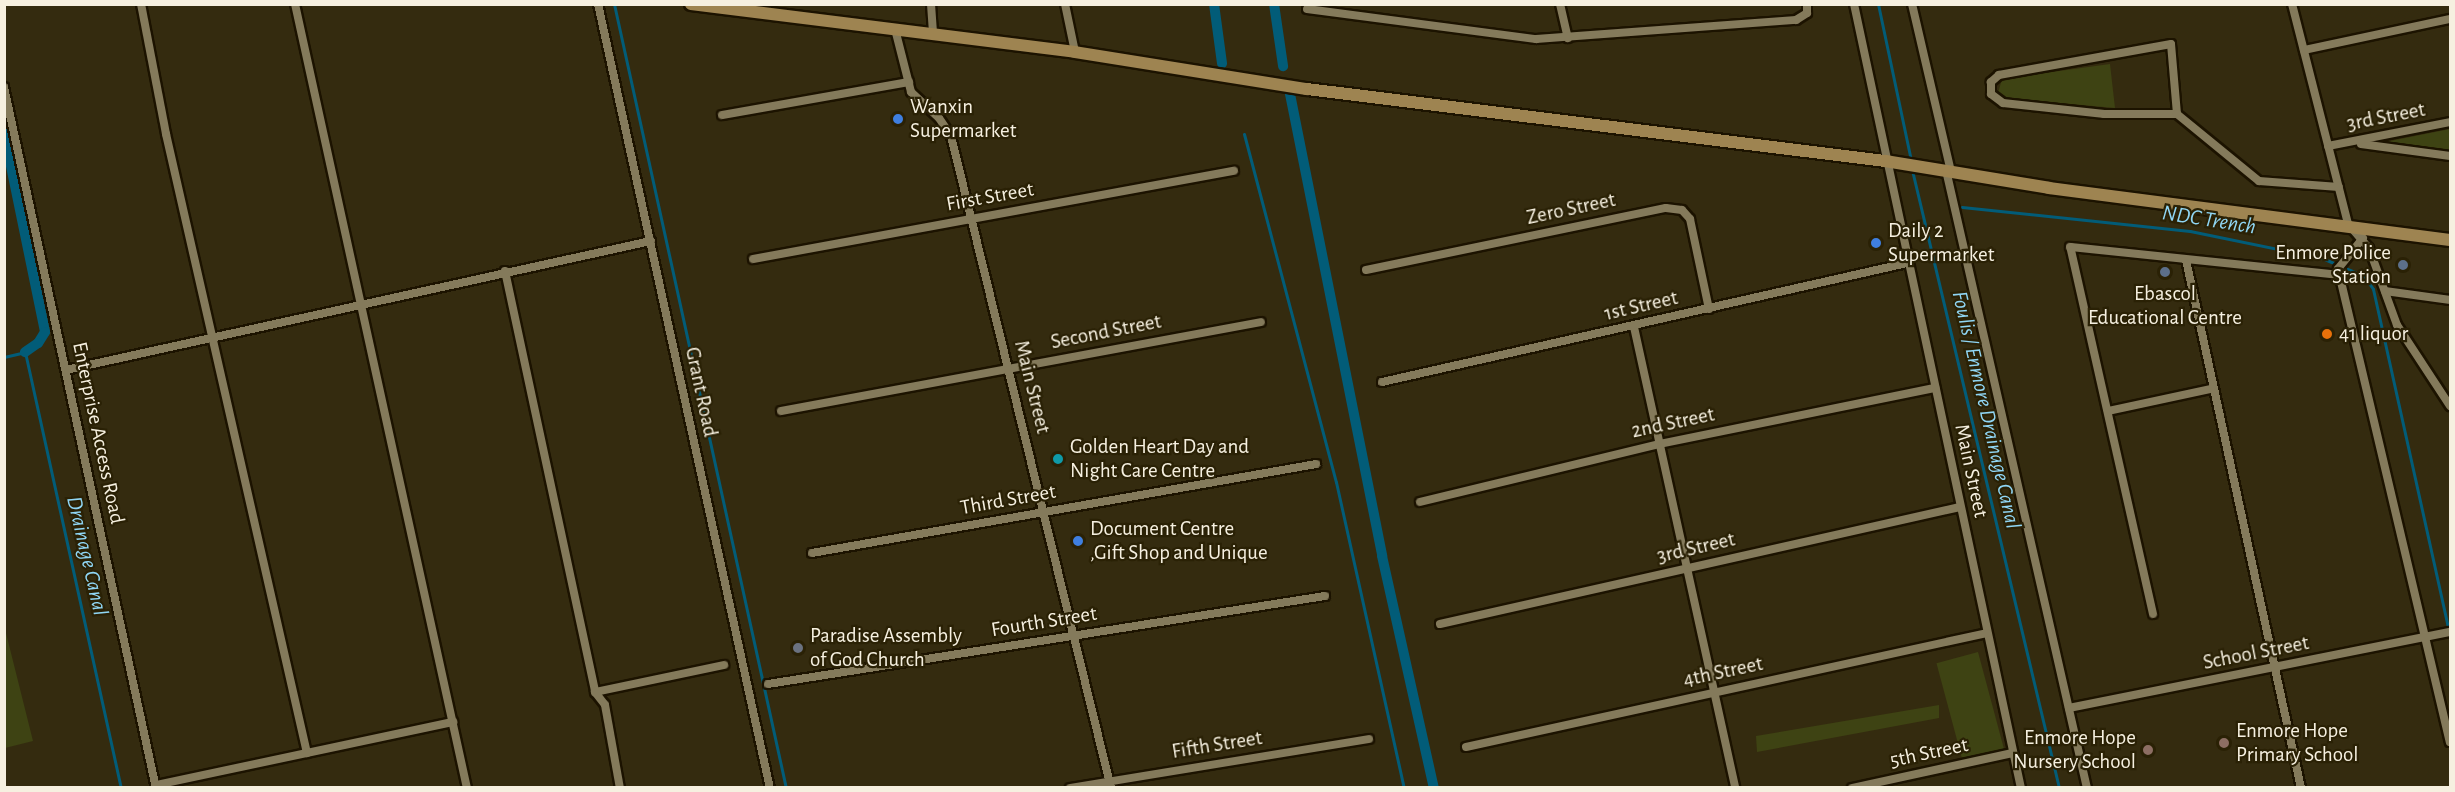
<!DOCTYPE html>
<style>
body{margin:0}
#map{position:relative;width:2455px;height:792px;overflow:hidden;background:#342b0f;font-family:"Alegreya Sans",sans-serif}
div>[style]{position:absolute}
.green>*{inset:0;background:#3e4313;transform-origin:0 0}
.stream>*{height:3px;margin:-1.5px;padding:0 1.5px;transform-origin:1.5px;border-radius:1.5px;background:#025c78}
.canal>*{height:10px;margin:-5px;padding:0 5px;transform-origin:5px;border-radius:5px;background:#025c78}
.roads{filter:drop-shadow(2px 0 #1c1300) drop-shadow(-2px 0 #1c1300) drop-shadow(0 2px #1c1300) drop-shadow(0 -2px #1c1300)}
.minor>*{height:8px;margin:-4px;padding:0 4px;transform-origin:4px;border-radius:4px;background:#847a5b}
.secondary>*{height:12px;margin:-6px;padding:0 6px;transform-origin:6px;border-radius:6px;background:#9e8451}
.dots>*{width:16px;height:16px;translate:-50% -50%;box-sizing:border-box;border:3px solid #2a2105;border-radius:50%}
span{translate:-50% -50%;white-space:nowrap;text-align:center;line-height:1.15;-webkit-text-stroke:4.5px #2a2105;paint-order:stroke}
.poi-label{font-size:21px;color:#f6f0e0}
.left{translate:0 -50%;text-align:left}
.right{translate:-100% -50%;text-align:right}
.street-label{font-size:21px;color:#f6f0e0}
.water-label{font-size:22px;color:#90d6f4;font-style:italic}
.frame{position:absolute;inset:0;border:6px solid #f6f0e0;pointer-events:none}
</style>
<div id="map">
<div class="green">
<div style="clip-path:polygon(2110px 64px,2115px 108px,2003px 98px,1998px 93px,2002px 79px)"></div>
<div style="clip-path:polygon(2450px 129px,2450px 151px,2385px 142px)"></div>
<div style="clip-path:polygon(4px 625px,33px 741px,5px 748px,4px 748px)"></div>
<div style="left:1978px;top:652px;width:101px;height:43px;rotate:75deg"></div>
<div style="clip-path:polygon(1939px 705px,1939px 718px,1757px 752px,1756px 736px)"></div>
</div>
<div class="stream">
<div style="left:614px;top:4px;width:803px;rotate:77.63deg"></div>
<div style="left:1878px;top:4px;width:160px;rotate:78.1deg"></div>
<div style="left:1244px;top:134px;width:360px;rotate:75.2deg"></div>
<div style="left:1336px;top:482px;width:313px;rotate:77.5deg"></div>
<div style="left:1912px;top:170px;width:635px;rotate:76.62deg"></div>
<div style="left:1962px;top:207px;width:229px;rotate:6deg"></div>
<div style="left:2190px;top:231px;width:135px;rotate:11.6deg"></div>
<div style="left:2322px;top:258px;width:46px;rotate:23.2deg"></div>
<div style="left:2364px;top:276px;width:16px;rotate:55deg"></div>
<div style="left:2373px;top:289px;width:350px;rotate:77.5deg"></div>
<div style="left:4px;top:357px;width:22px;rotate:-13deg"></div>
<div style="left:25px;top:352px;width:446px;rotate:77.6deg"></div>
</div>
<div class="canal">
<div style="left:1214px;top:4px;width:60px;rotate:82.3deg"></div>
<div style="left:1274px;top:4px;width:63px;rotate:81.7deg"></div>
<div style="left:1290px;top:94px;width:471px;rotate:78.7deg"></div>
<div style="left:1382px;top:556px;width:238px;rotate:77.4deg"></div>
<div style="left:4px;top:132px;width:204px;rotate:78.4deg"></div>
<div style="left:45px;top:332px;width:13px;rotate:122deg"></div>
<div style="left:38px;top:343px;width:16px;rotate:145deg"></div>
</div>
<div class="roads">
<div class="minor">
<div style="left:141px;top:4px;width:132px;rotate:79.1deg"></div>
<div style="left:166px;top:134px;width:635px;rotate:77.17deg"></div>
<div style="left:295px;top:4px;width:803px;rotate:77.63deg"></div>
<div style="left:598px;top:4px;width:803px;rotate:77.63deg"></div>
<div style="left:931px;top:4px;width:30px;rotate:86deg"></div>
<div style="left:1065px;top:4px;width:49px;rotate:78.2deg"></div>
<div style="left:1560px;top:4px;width:35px;rotate:77deg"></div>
<div style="left:1854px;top:4px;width:802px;rotate:77.98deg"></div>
<div style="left:1912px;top:4px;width:171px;rotate:76.9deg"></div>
<div style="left:2292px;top:4px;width:227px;rotate:75.7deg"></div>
<div style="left:2348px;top:224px;width:32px;rotate:49deg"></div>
<div style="left:2369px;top:248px;width:82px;rotate:70deg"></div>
<div style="left:2397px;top:325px;width:97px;rotate:56.8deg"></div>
<div style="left:1307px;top:9px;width:231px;rotate:7.5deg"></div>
<div style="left:1536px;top:39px;width:261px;rotate:-4.2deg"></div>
<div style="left:1796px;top:20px;width:13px;rotate:-32deg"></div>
<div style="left:1807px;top:13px;width:9px;rotate:-90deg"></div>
<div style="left:895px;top:29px;width:65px;rotate:75.7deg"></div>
<div style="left:911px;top:92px;width:38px;rotate:43deg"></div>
<div style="left:939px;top:118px;width:22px;rotate:56deg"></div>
<div style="left:951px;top:136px;width:671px;rotate:76.21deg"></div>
<div style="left:2304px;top:50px;width:149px;rotate:-12deg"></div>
<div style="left:4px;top:87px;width:717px;rotate:77.77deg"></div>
<div style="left:2177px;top:114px;width:70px;rotate:-94.9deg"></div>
<div style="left:2171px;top:44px;width:175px;rotate:169.8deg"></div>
<div style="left:1999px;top:75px;width:11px;rotate:139deg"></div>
<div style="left:1991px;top:82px;width:12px;rotate:90deg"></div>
<div style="left:1991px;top:94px;width:15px;rotate:37deg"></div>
<div style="left:2003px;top:103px;width:102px;rotate:6.2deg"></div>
<div style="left:2104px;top:114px;width:73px"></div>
<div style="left:2177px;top:114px;width:106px;rotate:39.3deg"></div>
<div style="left:2259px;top:181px;width:80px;rotate:4.3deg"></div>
<div style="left:722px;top:115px;width:190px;rotate:-10deg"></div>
<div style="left:2361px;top:144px;width:90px;rotate:7.7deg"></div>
<div style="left:2328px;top:146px;width:124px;rotate:-11.1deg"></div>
<div style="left:1946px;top:170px;width:634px;rotate:77.15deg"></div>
<div style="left:2363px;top:238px;width:40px;rotate:129deg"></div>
<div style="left:2338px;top:269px;width:486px;rotate:76.7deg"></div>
<div style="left:753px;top:259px;width:489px;rotate:-10.4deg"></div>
<div style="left:2186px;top:260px;width:540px;rotate:77.71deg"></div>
<div style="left:1366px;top:270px;width:306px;rotate:-11.7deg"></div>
<div style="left:1666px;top:208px;width:16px;rotate:7deg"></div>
<div style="left:1682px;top:210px;width:12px;rotate:48deg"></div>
<div style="left:1690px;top:219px;width:92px;rotate:78.1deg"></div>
<div style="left:505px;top:271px;width:431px;rotate:77.9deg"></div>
<div style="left:595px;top:692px;width:16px;rotate:52deg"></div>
<div style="left:605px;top:705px;width:84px;rotate:79.8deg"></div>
<div style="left:2385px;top:291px;width:66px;rotate:7.9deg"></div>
<div style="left:1634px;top:327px;width:472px;rotate:77.6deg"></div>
<div style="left:66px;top:370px;width:599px;rotate:-12.44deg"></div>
<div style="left:1382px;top:382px;width:538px;rotate:-12.77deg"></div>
<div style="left:781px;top:411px;width:488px;rotate:-10.5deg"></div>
<div style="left:2108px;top:411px;width:105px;rotate:-12.1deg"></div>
<div style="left:1420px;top:502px;width:246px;rotate:-13.6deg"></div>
<div style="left:1659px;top:444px;width:282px;rotate:-11.5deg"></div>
<div style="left:812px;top:553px;width:512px;rotate:-10.01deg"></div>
<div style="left:2153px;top:614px;width:376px;rotate:-102.7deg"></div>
<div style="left:2070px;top:247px;width:270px;rotate:5.9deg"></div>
<div style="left:1440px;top:624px;width:533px;rotate:-12.68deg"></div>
<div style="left:768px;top:684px;width:564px;rotate:-8.98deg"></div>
<div style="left:595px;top:692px;width:132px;rotate:-11.8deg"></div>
<div style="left:2069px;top:708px;width:389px;rotate:-11.3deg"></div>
<div style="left:1466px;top:747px;width:533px;rotate:-12.34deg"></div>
<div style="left:156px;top:785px;width:304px;rotate:-12deg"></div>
<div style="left:1070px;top:788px;width:303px;rotate:-9.3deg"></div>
<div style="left:1852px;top:788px;width:165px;rotate:-12.3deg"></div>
</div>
<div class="secondary">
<div style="left:691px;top:4px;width:387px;rotate:7.1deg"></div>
<div style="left:1075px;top:52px;width:235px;rotate:9.1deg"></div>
<div style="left:1307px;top:89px;width:582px;rotate:7.1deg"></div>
<div style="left:1885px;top:161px;width:166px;rotate:9.3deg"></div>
<div style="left:2049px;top:188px;width:404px;rotate:7.4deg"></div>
</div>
</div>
<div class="dots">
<div style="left:898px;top:119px;background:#3f7fe0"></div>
<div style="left:1876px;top:243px;background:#3f7fe0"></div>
<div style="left:2403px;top:265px;background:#5c6f8a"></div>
<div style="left:2165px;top:272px;background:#5c6f8a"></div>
<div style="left:2327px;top:334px;background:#e8710a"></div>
<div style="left:1058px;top:459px;background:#0f9aa8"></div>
<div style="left:1078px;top:541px;background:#3f7fe0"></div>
<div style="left:798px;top:648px;background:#6b7280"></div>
<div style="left:2224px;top:743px;background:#8d6e63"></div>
<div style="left:2148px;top:750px;background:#8d6e63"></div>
</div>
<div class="poi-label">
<span class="left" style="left:910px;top:119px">Wanxin<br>Supermarket</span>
<span class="left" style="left:1888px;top:243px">Daily 2<br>Supermarket</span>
<span class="right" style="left:2391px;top:265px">Enmore Police<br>Station</span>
<span style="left:2165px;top:306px">Ebascol<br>Educational Centre</span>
<span class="left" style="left:2339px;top:334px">41 liquor</span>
<span class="left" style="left:1070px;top:459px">Golden Heart Day and<br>Night Care Centre</span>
<span class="left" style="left:1090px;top:541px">Document Centre<br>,Gift Shop and Unique</span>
<span class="left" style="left:810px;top:648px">Paradise Assembly<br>of God Church</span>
<span class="left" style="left:2236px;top:743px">Enmore Hope<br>Primary School</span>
<span class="right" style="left:2136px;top:750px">Enmore Hope<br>Nursery School</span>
</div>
<div class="street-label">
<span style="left:2386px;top:117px;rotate:-11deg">3rd Street</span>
<span style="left:990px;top:197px;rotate:-10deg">First Street</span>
<span style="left:1571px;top:209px;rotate:-12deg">Zero Street</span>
<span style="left:1641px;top:306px;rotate:-13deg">1st Street</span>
<span style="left:1106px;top:332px;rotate:-11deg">Second Street</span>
<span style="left:1032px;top:387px;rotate:76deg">Main Street</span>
<span style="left:701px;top:392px;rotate:78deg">Grant Road</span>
<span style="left:1673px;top:423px;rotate:-12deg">2nd Street</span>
<span style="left:98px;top:433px;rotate:78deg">Enterprise Access Road</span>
<span style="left:1971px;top:471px;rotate:78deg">Main Street</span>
<span style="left:1008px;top:500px;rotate:-10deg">Third Street</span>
<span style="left:1696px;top:548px;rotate:-13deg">3rd Street</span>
<span style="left:1044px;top:622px;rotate:-9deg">Fourth Street</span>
<span style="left:2256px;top:653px;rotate:-11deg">School Street</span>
<span style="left:1723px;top:672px;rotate:-12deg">4th Street</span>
<span style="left:1217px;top:745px;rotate:-9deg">Fifth Street</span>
<span style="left:1929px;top:753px;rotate:-12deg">5th Street</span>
</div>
<div class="water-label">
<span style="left:2209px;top:220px;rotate:9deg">NDC Trench</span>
<span style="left:1986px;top:410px;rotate:77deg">Foulis / Enmore Drainage Canal</span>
<span style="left:87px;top:556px;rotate:77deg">Drainage Canal</span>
</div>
<div class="frame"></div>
</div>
